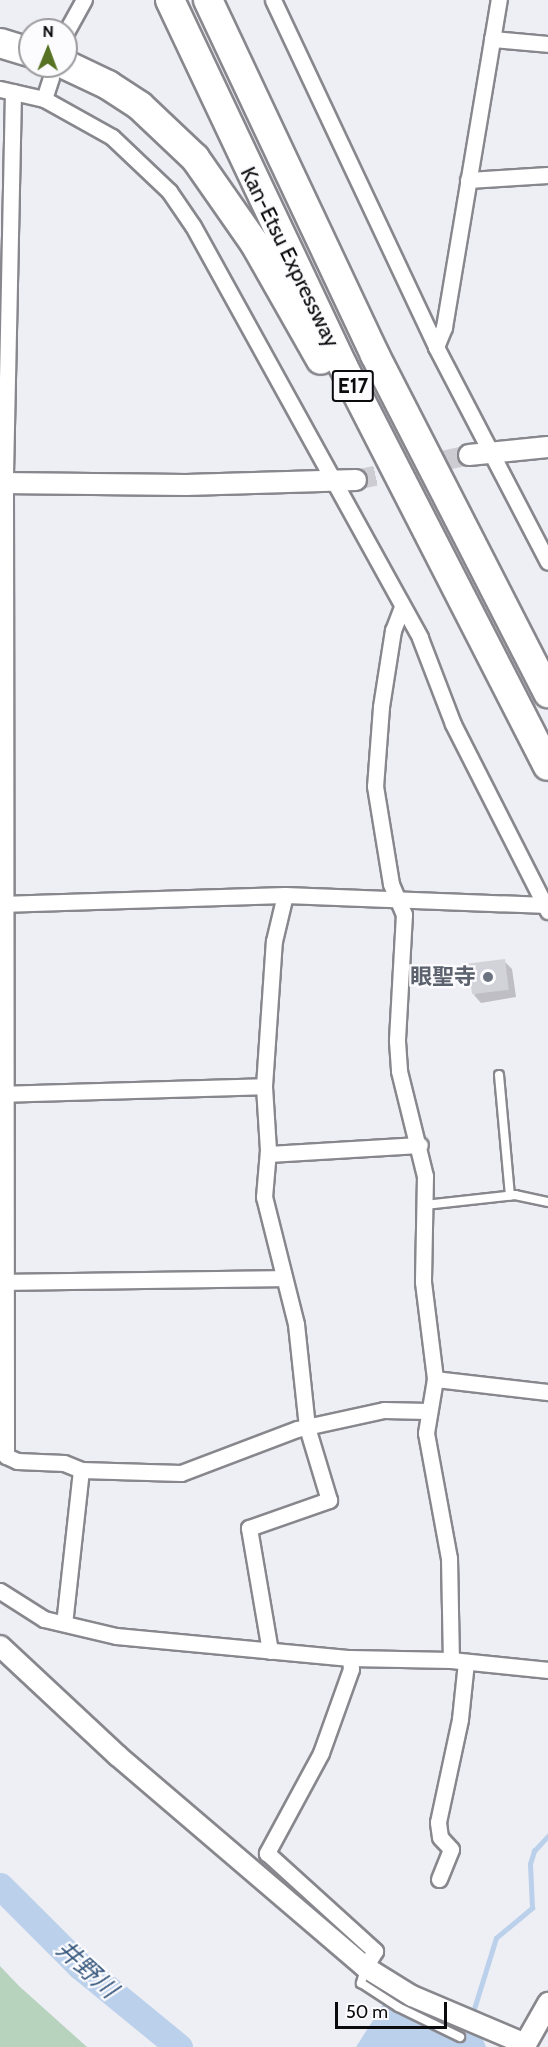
<!DOCTYPE html>
<meta charset="utf-8">
<style>
body{margin:0}
#map{position:relative;width:548px;height:2047px;overflow:hidden;background:#eeeef5;font-family:Cabin,"Noto Sans JP",sans-serif}
div>[style]{position:absolute}
.green>*{inset:0;background:#b7d2bd}
.water>*{inset:0;background:#bbd0ea}
.shadow>*{inset:0;background:#0003}
.stream>*{height:4.5px;margin:-2.25px;padding:0 2.25px;transform-origin:2.25px;border-radius:2.25px;background:#bbd0ea}
.river>*{height:27px;margin:-13.5px;padding:0 13.5px;transform-origin:13.5px;border-radius:13.5px;background:#bbd0ea}
.building>*{inset:0;background:#d2d2d9;transform-origin:0 0}
.tertiary-tunnel>*{height:20px;margin-top:-10px;transform-origin:0;background:repeating-linear-gradient(90deg,#ccccd2 0 20px,transparent 0 30px)}
.roads{filter:drop-shadow(2px 0 #87878d) drop-shadow(-2px 0 #87878d) drop-shadow(0 2px #87878d) drop-shadow(0 -2px #87878d)}
.service>*{height:8px;margin:-4px;padding:0 4px;transform-origin:4px;border-radius:4px;background:#fff}
.minor>*{height:15px;margin:-7.5px;padding:0 7.5px;transform-origin:7.5px;border-radius:7.5px;background:#fff}
.tertiary>*{height:20px;margin:-10px;padding:0 10px;transform-origin:10px;border-radius:10px;background:#fff}
.secondary>*{height:21px;margin:-10.5px;padding:0 10.5px;transform-origin:10.5px;border-radius:10.5px;background:#fff}
.motorway>*{height:28px;margin:-14px;padding:0 14px;transform-origin:14px;border-radius:14px;background:#fff}
.dots>*{width:16px;height:16px;translate:-50% -50%;box-sizing:border-box;border:3px solid #fcfcff;border-radius:50%}
span{translate:-50% -50%;white-space:nowrap;text-align:center;line-height:1.15;-webkit-text-stroke:4.5px #fcfcff;paint-order:stroke}
.shield-label span{padding:2px 4px;background:#fcfcff;border:2px solid;border-radius:4px;-webkit-text-stroke-width:0}
.shield-label{font-size:21px;color:#0b0b0d;font-weight:700}
.street-label{font-size:22px;color:#0b0b0d}
.worship-label{font-size:22px;color:#5b616d;font-weight:700}
.right{translate:-100% -50%;text-align:right}
.water-label{font-size:24px;color:#36577c;font-style:italic}
.north{position:absolute;left:18px;top:18px;width:60px;height:60px;box-sizing:border-box;background:#fcfcff;border:2px solid #9c9c9e;border-radius:50%;rotate:1deg;font-size:16px;font-weight:700;line-height:24px;text-align:center;color:#0b0b0d}
.north::after{content:'';display:block;margin:auto;width:21px;height:27px;background:#587224;clip-path:polygon(50% 0,100% 100%,50% 72%,0 100%)}
.scale{position:absolute;left:335px;top:2002px;width:112px;height:27px;box-sizing:border-box;border:3px solid #0b0b0d;border-top:0;padding-left:8px;font-size:18px;line-height:21px;white-space:nowrap;color:#0b0b0d;-webkit-text-stroke:4px #fcfcff;paint-order:stroke}
</style>
<div id="map">
<div class="green">
<div style="clip-path:polygon(0 1966px,19px 1986px,87px 2047px,0 2047px)"></div>
</div>
<div class="water">
<div style="clip-path:polygon(389px 1995px,462px 2032px,482px 2037px,486px 2047px,356px 2047px)"></div>
</div>
<div class="shadow">
<div style="clip-path:polygon(504px 961px,512px 969px,516px 997px,481px 1003px,474px 995px)"></div>
</div>
<div class="stream">
<div style="left:474px;top:2009px;width:74px;rotate:-72.8deg"></div>
<div style="left:496px;top:1938px;width:47px;rotate:-39.8deg"></div>
<div style="left:532px;top:1908px;width:44px;rotate:-92.6deg"></div>
<div style="left:530px;top:1864px;width:14px;rotate:-73deg"></div>
<div style="left:534px;top:1851px;width:21px;rotate:-47deg"></div>
</div>
<div class="river">
<div style="left:0;top:1886px;width:113px;rotate:45deg"></div>
<div style="left:80px;top:1966px;width:128px;rotate:39.3deg"></div>
</div>
<div class="building">
<div style="left:505px;top:959px;width:31px;height:37px;rotate:83deg"></div>
</div>
<div class="tertiary-tunnel">
<div style="left:356px;top:480px;width:116px;rotate:-12.5deg"></div>
</div>
<div class="roads">
<div class="service">
<div style="left:499px;top:1075px;width:121px;rotate:84.8deg"></div>
<div style="left:425px;top:1205px;width:91px;rotate:-6.3deg"></div>
<div style="left:515px;top:1195px;width:34px;rotate:12deg"></div>
<div style="left:365px;top:1969px;width:15px;rotate:106deg"></div>
<div style="left:361px;top:1983px;width:44px;rotate:33deg"></div>
<div style="left:398px;top:2007px;width:69px;rotate:25.8deg"></div>
</div>
<div class="minor">
<div style="left:273px;top:0;width:383px;rotate:64.8deg"></div>
<div style="left:436px;top:347px;width:242px;rotate:62.5deg"></div>
<div style="left:66px;top:32px;width:37px;rotate:-61deg"></div>
<div style="left:492px;top:39px;width:56px;rotate:5.1deg"></div>
<div style="left:0;top:89px;width:45px;rotate:12.8deg"></div>
<div style="left:44px;top:99px;width:78px;rotate:29.2deg"></div>
<div style="left:112px;top:137px;width:79px;rotate:43.5deg"></div>
<div style="left:169px;top:191px;width:42px;rotate:55.6deg"></div>
<div style="left:193px;top:226px;width:470px;rotate:61.1deg"></div>
<div style="left:420px;top:638px;width:92px;rotate:69deg"></div>
<div style="left:453px;top:724px;width:210px;rotate:63.1deg"></div>
<div style="left:13px;top:92px;width:391px;rotate:91.2deg"></div>
<div style="left:5px;top:483px;width:973px;rotate:89.94deg"></div>
<div style="left:6px;top:1456px;width:12px;rotate:24deg"></div>
<div style="left:17px;top:1461px;width:47px;rotate:2.4deg"></div>
<div style="left:64px;top:1463px;width:18px;rotate:22deg"></div>
<div style="left:81px;top:1470px;width:154px;rotate:96.3deg"></div>
<div style="left:44px;top:99px;width:23px;rotate:-72deg"></div>
<div style="left:468px;top:180px;width:80px;rotate:-3.6deg"></div>
<div style="left:436px;top:347px;width:22px;rotate:-68deg"></div>
<div style="left:444px;top:327px;width:332px;rotate:-80.5deg"></div>
<div style="left:402px;top:607px;width:25px;rotate:111deg"></div>
<div style="left:393px;top:630px;width:78px;rotate:98.9deg"></div>
<div style="left:381px;top:707px;width:79px;rotate:94.3deg"></div>
<div style="left:375px;top:786px;width:99px;rotate:80.7deg"></div>
<div style="left:391px;top:884px;width:33px;rotate:67deg"></div>
<div style="left:404px;top:914px;width:127px;rotate:93.2deg"></div>
<div style="left:397px;top:1041px;width:30px;rotate:86deg"></div>
<div style="left:399px;top:1071px;width:108px;rotate:76.1deg"></div>
<div style="left:425px;top:1176px;width:106px;rotate:91.1deg"></div>
<div style="left:423px;top:1282px;width:98px;rotate:82.9deg"></div>
<div style="left:435px;top:1379px;width:55px;rotate:99.5deg"></div>
<div style="left:426px;top:1433px;width:127px;rotate:79.6deg"></div>
<div style="left:449px;top:1558px;width:102px;rotate:88.9deg"></div>
<div style="left:0;top:904px;width:285px;rotate:-1.8deg"></div>
<div style="left:285px;top:895px;width:263px;rotate:2.2deg"></div>
<div style="left:0;top:1094px;width:264px;rotate:-1.7deg"></div>
<div style="left:268px;top:1154px;width:152px;rotate:-3.4deg"></div>
<div style="left:0;top:1282px;width:283px;rotate:-0.8deg"></div>
<div style="left:435px;top:1379px;width:114px;rotate:6.6deg"></div>
<div style="left:81px;top:1470px;width:100px;rotate:1.7deg"></div>
<div style="left:181px;top:1473px;width:124px;rotate:-20.8deg"></div>
<div style="left:297px;top:1429px;width:89px;rotate:-12.3deg"></div>
<div style="left:384px;top:1410px;width:44px;rotate:1.3deg"></div>
<div style="left:0;top:1591px;width:52px;rotate:32.5deg"></div>
<div style="left:44px;top:1619px;width:74px;rotate:13.3deg"></div>
<div style="left:116px;top:1636px;width:235px;rotate:5.4deg"></div>
<div style="left:350px;top:1658px;width:101px;rotate:1.1deg"></div>
<div style="left:451px;top:1660px;width:98px;rotate:5.9deg"></div>
<div style="left:270px;top:1651px;width:125px;rotate:-99.7deg"></div>
<div style="left:249px;top:1528px;width:85px;rotate:-19.3deg"></div>
<div style="left:329px;top:1500px;width:76px;rotate:-106.8deg"></div>
<div style="left:307px;top:1427px;width:104px;rotate:-96.1deg"></div>
<div style="left:296px;top:1324px;width:131px;rotate:-104.1deg"></div>
<div style="left:264px;top:1197px;width:47px;rotate:-85.1deg"></div>
<div style="left:268px;top:1150px;width:64px;rotate:-93.6deg"></div>
<div style="left:264px;top:1086px;width:145px;rotate:-86.1deg"></div>
<div style="left:274px;top:941px;width:47px;rotate:-76.6deg"></div>
<div style="left:350px;top:1658px;width:11px;rotate:85deg"></div>
<div style="left:351px;top:1669px;width:89px;rotate:109.7deg"></div>
<div style="left:321px;top:1753px;width:114px;rotate:118.4deg"></div>
<div style="left:267px;top:1853px;width:146px;rotate:42.2deg"></div>
<div style="left:375px;top:1951px;width:19px;rotate:122deg"></div>
<div style="left:439px;top:1879px;width:32px;rotate:-68deg"></div>
<div style="left:451px;top:1849px;width:16px;rotate:-133deg"></div>
<div style="left:440px;top:1837px;width:15px;rotate:-98deg"></div>
<div style="left:438px;top:1822px;width:105px;rotate:-77.9deg"></div>
<div style="left:460px;top:1719px;width:57px;rotate:-84deg"></div>
</div>
<div class="tertiary">
<div style="left:469px;top:455px;width:79px;rotate:-5.8deg"></div>
<div style="left:0;top:483px;width:186px;rotate:0.6deg"></div>
<div style="left:186px;top:485px;width:170px;rotate:-1.7deg"></div>
<div style="left:0;top:1646px;width:161px;rotate:43deg"></div>
<div style="left:118px;top:1756px;width:325px;rotate:40.5deg"></div>
<div style="left:365px;top:1967px;width:55px;rotate:31.7deg"></div>
<div style="left:412px;top:1996px;width:123px;rotate:23deg"></div>
</div>
<div class="secondary">
<div style="left:523px;top:2047px;width:51px;rotate:-60.4deg"></div>
</div>
<div class="motorway">
<div style="left:170px;top:0;width:405px;rotate:64.7deg"></div>
<div style="left:343px;top:366px;width:449px;rotate:62.9deg"></div>
<div style="left:208px;top:0;width:392px;rotate:64.8deg"></div>
<div style="left:375px;top:355px;width:380px;rotate:62.9deg"></div>
<div style="left:0;top:43px;width:31px;rotate:17deg"></div>
<div style="left:66px;top:65px;width:47px;rotate:25.5deg"></div>
<div style="left:108px;top:85px;width:38px;rotate:33deg"></div>
<div style="left:140px;top:106px;width:76px;rotate:43.4deg"></div>
<div style="left:195px;top:158px;width:105px;rotate:55.1deg"></div>
<div style="left:255px;top:244px;width:133px;rotate:60.4deg"></div>
</div>
</div>
<div class="dots">
<div style="left:488px;top:977px;background:#6b7280"></div>
</div>
<div class="shield-label">
<span style="left:353px;top:386px">E17</span>
</div>
<div class="street-label">
<span style="left:290px;top:257px;rotate:64deg">Kan-Etsu Expressway</span>
</div>
<div class="worship-label">
<span class="right" style="left:476px;top:977px">眼聖寺</span>
</div>
<div class="water-label">
<span style="left:87px;top:1969px;rotate:42deg">井野川</span>
</div>
<div class="north">N</div>
<div class="scale">50 m</div>
</div>
